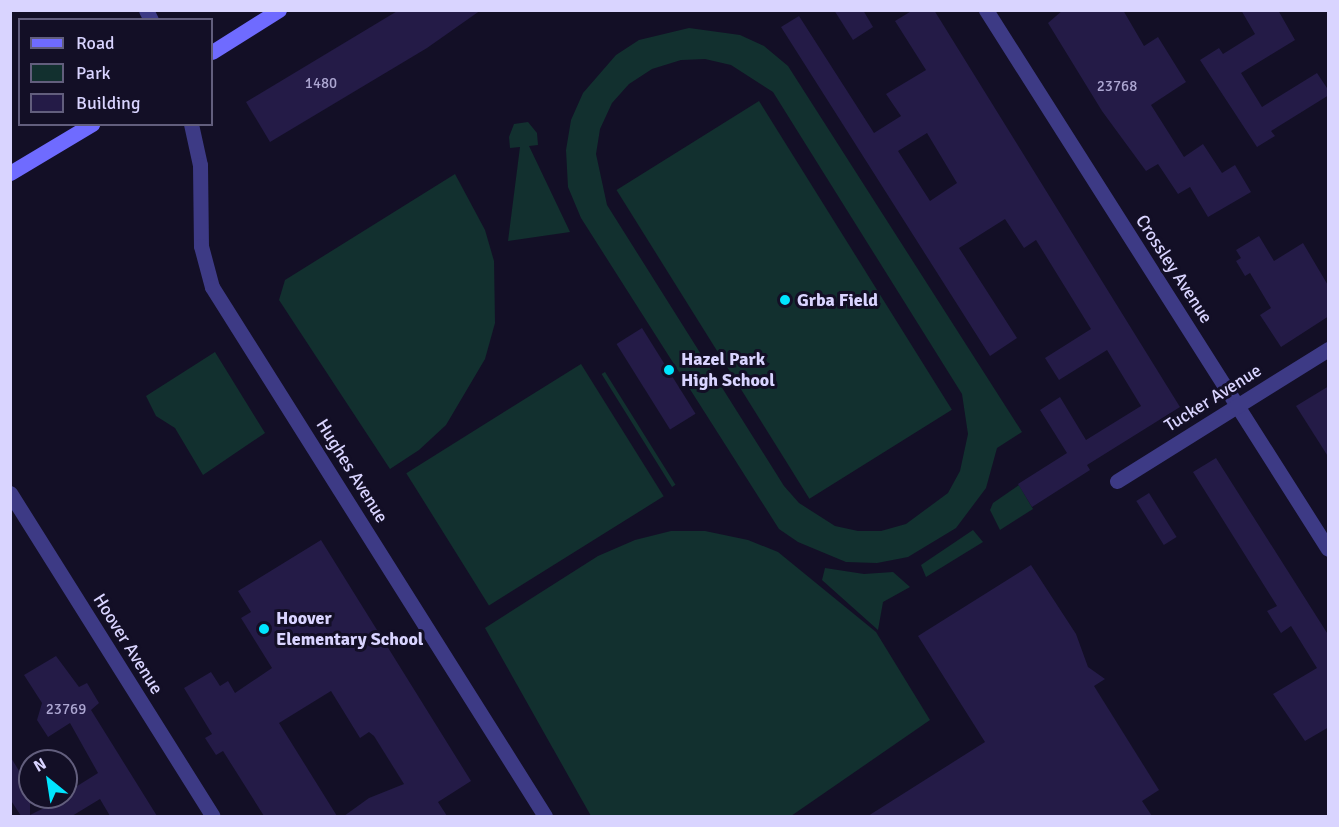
<!DOCTYPE html>
<style>
body{margin:0}
#map{position:relative;width:1339px;height:827px;overflow:hidden;background:#130f26;font-family:Signika,sans-serif}
div>[style]{position:absolute}
.green>*{inset:0;background:#12302f;transform-origin:0 0}
.building>*{inset:0;background:#241b47;transform-origin:0 0}
.street>*{height:15px;margin:-7.5px;padding:0 7.5px;transform-origin:7.5px;border-radius:7.5px;background:#3d3a85}
.secondary>*{height:15px;margin:-7.5px;padding:0 7.5px;transform-origin:7.5px;border-radius:7.5px;background:#6f6bff}
.dots>*{width:16px;height:16px;translate:-50% -50%;box-sizing:border-box;border:3px solid #130f26;border-radius:50%}
span{translate:-50% -50%;white-space:nowrap;text-align:center;line-height:1.15;-webkit-text-stroke:6px #130f26;paint-order:stroke}
.number-label{font-size:15px;color:#aca6d1}
.number-label span{-webkit-text-stroke-width:0}
.street-label{font-size:18px;color:#d9d4ff}
.poi-label{font-size:18px;color:#d9d4ff;font-weight:700}
.left{translate:0 -50%;text-align:left}
.frame{position:absolute;inset:0;border:12px solid #d9d4ff;pointer-events:none}
.legend{position:absolute;left:18px;top:18px;width:195px;height:108px;box-sizing:border-box;background:#130f26;border:2px solid #625e7d;margin:0;padding:8px 10px;list-style:none;font-size:18px;color:#d9d4ff}
.legend li{display:flex;align-items:center;gap:12px;height:30px}
.legend b{width:30px;border:2px solid #625e7d}
.north{position:absolute;left:18px;top:749px;width:60px;height:60px;box-sizing:border-box;background:#130f26;border:2px solid #625e7d;border-radius:50%;rotate:330deg;font-size:16px;font-weight:700;line-height:24px;text-align:center;color:#d9d4ff}
.north::after{content:'';display:block;margin:auto;width:21px;height:27px;background:#00e5ff;clip-path:polygon(50% 0,100% 100%,50% 72%,0 100%)}
</style>
<div id="map">
<div class="green">
<div style="clip-path:polygon(evenodd,689px 28px,740px 35px,764px 46px,788px 66px,1022px 432px,997px 448px,986px 488px,956px 528px,908px 557px,877px 563px,846px 562px,798px 542px,779px 529px,581px 218px,568px 187px,566px 150px,571px 120px,583px 93px,616px 55px,639px 40px,689px 28px,705px 59px,731px 65px,773px 92px,962px 394px,968px 434px,960px 471px,948px 493px,906px 524px,881px 531px,858px 531px,835px 526px,799px 503px,784px 486px,607px 205px,596px 154px,600px 129px,612px 103px,629px 84px,652px 69px,681px 60px,705px 59px)"></div>
<div style="left:759px;top:101px;width:364px;height:168px;rotate:58deg"></div>
<div style="clip-path:polygon(528px 122px,537px 133px,538px 145px,529px 146px,570px 232px,508px 241px,520px 147px,510px 148px,509px 137px,514px 124px)"></div>
<div style="clip-path:polygon(455px 174px,485px 230px,494px 261px,495px 323px,485px 359px,446px 425px,419px 450px,390px 469px,279px 300px,285px 280px)"></div>
<div style="clip-path:polygon(215px 352px,265px 433px,203px 475px,175px 428px,156px 416px,146px 396px)"></div>
<div style="left:581px;top:364px;width:156px;height:206px;rotate:58deg"></div>
<div style="left:605px;top:372px;width:133px;height:4px;rotate:58deg"></div>
<div style="clip-path:polygon(1019px 485px,1033px 509px,1000px 530px,990px 510px,993px 503px)"></div>
<div style="clip-path:polygon(973px 530px,983px 542px,926px 577px,921px 565px)"></div>
<div style="clip-path:polygon(671px 531px,705px 531px,748px 540px,778px 552px,876px 632px,930px 720px,791px 816px,591px 816px,485px 628px,598px 556px,635px 540px)"></div>
<div style="clip-path:polygon(825px 568px,864px 574px,893px 572px,910px 587px,883px 602px,878px 630px,822px 580px)"></div>
</div>
<div class="building">
<div style="clip-path:polygon(399px 10px,481px 10px,427px 48px,270px 142px,246px 102px)"></div>
<div style="clip-path:polygon(834px 10px,863px 10px,873px 27px,853px 40px)"></div>
<div style="clip-path:polygon(evenodd,913px 10px,934px 10px,1180px 407px,1087px 465px,1090px 470px,1032px 507px,1018px 484px,1067px 453px,1040px 410px,1060px 397px,1086px 440px,1141px 406px,1107px 350px,1059px 380px,1045px 358px,1091px 329px,1036px 240px,1024px 248px,1005px 219px,959px 248px,1017px 338px,990px 356px,781px 27px,799px 16px,874px 133px,901px 116px,886px 94px,926px 70px,895px 21px,913px 10px,927px 133px,957px 183px,930px 201px,898px 151px,927px 133px)"></div>
<div style="clip-path:polygon(1063px 10px,1123px 10px,1144px 46px,1158px 37px,1186px 82px,1151px 105px,1184px 157px,1203px 144px,1222px 173px,1235px 165px,1251px 192px,1208px 217px,1190px 187px,1178px 194px,1158px 164px,1146px 171px,1102px 111px,1048px 23px)"></div>
<div style="clip-path:polygon(1241px 10px,1278px 10px,1295px 40px,1241px 73px,1262px 107px,1317px 73px,1329px 91px,1329px 95px,1271px 131px,1275px 136px,1257px 147px,1200px 60px,1219px 48px,1223px 54px,1255px 34px)"></div>
<div style="clip-path:polygon(1259px 236px,1274px 261px,1303px 243px,1329px 287px,1329px 316px,1281px 347px,1260px 315px,1271px 308px,1250px 273px,1245px 276px,1236px 261px,1241px 258px,1236px 250px)"></div>
<div style="left:642px;top:328px;width:101px;height:30px;rotate:58deg"></div>
<div style="clip-path:polygon(1329px 386px,1329px 458px,1296px 406px)"></div>
<div style="clip-path:polygon(1216px 458px,1329px 636px,1329px 727px,1305px 741px,1273px 694px,1317px 668px,1291px 626px,1281px 633px,1267px 611px,1277px 606px,1193px 472px)"></div>
<div style="left:1149px;top:493px;width:52px;height:15px;rotate:58deg"></div>
<div style="clip-path:polygon(321px 540px,471px 781px,438px 802px,447px 816px,344px 816px,369px 798px,404px 784px,374px 736px,369px 732px,360px 738px,331px 691px,279px 723px,337px 816px,264px 816px,223px 751px,216px 755px,205px 738px,212px 734px,184px 688px,211px 672px,220px 686px,228px 681px,235px 693px,272px 668px,241px 618px,251px 612px,238px 591px)"></div>
<div style="clip-path:polygon(1031px 565px,1076px 634px,1088px 667px,1105px 679px,1094px 686px,1159px 790px,1142px 801px,1152px 816px,868px 816px,985px 742px,918px 636px)"></div>
<div style="clip-path:polygon(56px 656px,79px 687px,87px 683px,99px 703px,91px 710px,157px 816px,110px 816px,100px 799px,72px 816px,21px 816px,10px 799px,10px 756px,30px 789px,30px 815px,66px 797px,66px 793px,98px 773px,70px 723px,48px 737px,37px 720px,42px 703px,24px 675px)"></div>
</div>
<div class="street">
<div style="left:146px;top:10px;width:11px;rotate:63deg"></div>
<div style="left:986px;top:10px;width:638px;rotate:57.6deg"></div>
<div style="left:191px;top:124px;width:42px;rotate:77.6deg"></div>
<div style="left:200px;top:165px;width:81px;rotate:89.3deg"></div>
<div style="left:201px;top:246px;width:42px;rotate:75deg"></div>
<div style="left:212px;top:287px;width:625px;rotate:57.81deg"></div>
<div style="left:1117px;top:481px;width:249px;rotate:-32deg"></div>
<div style="left:10px;top:493px;width:381px;rotate:57.9deg"></div>
</div>
<div class="secondary">
<div style="left:212px;top:52px;width:79px;rotate:-32.1deg"></div>
<div style="left:10px;top:173px;width:96px;rotate:-30.9deg"></div>
</div>
<div class="dots">
<div style="left:785px;top:300px;background:#00e5ff"></div>
<div style="left:669px;top:370px;background:#00e5ff"></div>
<div style="left:264px;top:629px;background:#00e5ff"></div>
</div>
<div class="number-label">
<span style="left:321px;top:84px">1480</span>
<span style="left:1117px;top:87px">23768</span>
<span style="left:66px;top:710px">23769</span>
</div>
<div class="street-label">
<span style="left:1174px;top:269px;rotate:57deg">Crossley Avenue</span>
<span style="left:1213px;top:398px;rotate:-32deg">Tucker Avenue</span>
<span style="left:352px;top:471px;rotate:58deg">Hughes Avenue</span>
<span style="left:128px;top:644px;rotate:58deg">Hoover Avenue</span>
</div>
<div class="poi-label">
<span class="left" style="left:797px;top:300px">Grba Field</span>
<span class="left" style="left:681px;top:370px">Hazel Park<br>High School</span>
<span class="left" style="left:276px;top:629px">Hoover<br>Elementary School</span>
</div>
<div class="frame"></div>
<ul class="legend">
<li><b style="height:8px;background:#6f6bff"></b>Road</li>
<li><b style="height:16px;background:#12302f"></b>Park</li>
<li><b style="height:16px;background:#241b47"></b>Building</li>
</ul>
<div class="north">N</div>
</div>
